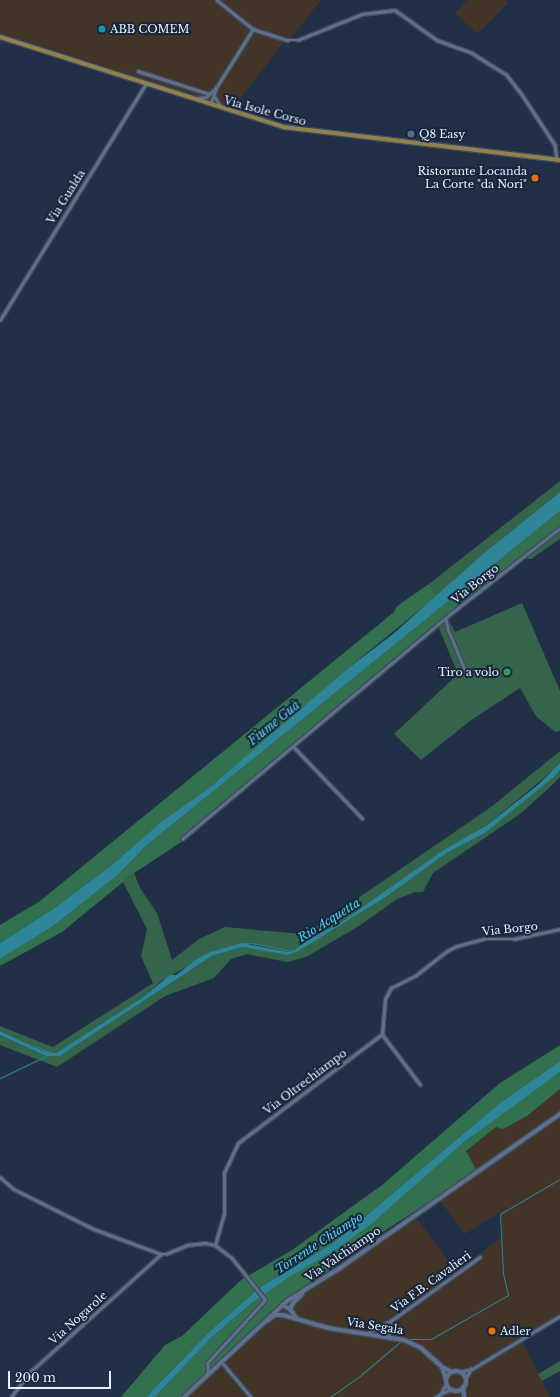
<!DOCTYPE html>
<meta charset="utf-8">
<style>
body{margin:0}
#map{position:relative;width:560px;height:1397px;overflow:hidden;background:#213047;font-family:"Libre Baskerville",serif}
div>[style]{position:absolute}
.industrial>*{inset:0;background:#423427}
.green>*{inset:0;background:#346449}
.forest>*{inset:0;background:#32704e}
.water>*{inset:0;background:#2e8597}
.stream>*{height:1px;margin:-0.5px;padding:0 0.5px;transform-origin:0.5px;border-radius:0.5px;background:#2e8597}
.roads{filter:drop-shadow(1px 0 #3f4c5e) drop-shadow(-1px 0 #3f4c5e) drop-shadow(0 1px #3f4c5e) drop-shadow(0 -1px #3f4c5e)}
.street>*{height:2.5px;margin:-1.25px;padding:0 1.25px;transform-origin:1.25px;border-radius:1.25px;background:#5f708a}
.secondary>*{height:4px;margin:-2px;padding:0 2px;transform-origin:2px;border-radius:2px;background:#5f708a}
.secondary>.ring{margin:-2px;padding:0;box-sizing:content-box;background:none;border:4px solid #5f708a;border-radius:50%}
.primary>*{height:4px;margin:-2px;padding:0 2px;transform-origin:2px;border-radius:2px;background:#91814c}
.dots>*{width:11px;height:11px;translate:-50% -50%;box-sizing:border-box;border:2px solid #18263c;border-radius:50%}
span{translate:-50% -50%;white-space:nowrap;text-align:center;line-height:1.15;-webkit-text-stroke:4px #18263c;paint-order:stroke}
.poi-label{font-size:11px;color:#e8f0fc}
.left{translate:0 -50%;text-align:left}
.right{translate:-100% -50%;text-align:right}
.street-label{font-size:11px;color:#e8f0fc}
.water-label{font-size:12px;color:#56d4ed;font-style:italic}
.scale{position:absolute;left:8px;top:1371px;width:103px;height:18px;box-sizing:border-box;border:2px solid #e8f0fc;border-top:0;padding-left:5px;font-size:12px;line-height:14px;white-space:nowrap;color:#e8f0fc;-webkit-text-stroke:3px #18263c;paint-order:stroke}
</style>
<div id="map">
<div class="industrial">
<div style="clip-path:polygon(0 0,321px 0,287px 43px,283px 43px,233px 108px,0 33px)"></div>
<div style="clip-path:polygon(467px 0,505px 0,508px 3px,477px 34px,455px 13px)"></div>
<div style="clip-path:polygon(560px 1088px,560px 1320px,522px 1341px,550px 1397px,185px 1397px,273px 1311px,416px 1217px,456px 1271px,501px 1238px,500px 1212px,465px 1234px,438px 1198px,466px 1151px,496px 1126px,527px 1116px)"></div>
</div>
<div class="green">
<div style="clip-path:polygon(560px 481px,560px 492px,484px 553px,438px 595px,429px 584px)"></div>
<div style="clip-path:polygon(560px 527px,560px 539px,531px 559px,528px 559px,525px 554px)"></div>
<div style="clip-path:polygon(522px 603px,560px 691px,560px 731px,555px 732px,536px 716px,520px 688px,470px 721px,421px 760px,394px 734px,458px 674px,438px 626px,447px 617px,455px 632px)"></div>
<div style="clip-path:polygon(560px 751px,560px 763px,552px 771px,486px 826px,340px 923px,305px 941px,296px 949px,288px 952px,250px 943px,217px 950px,161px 981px,143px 997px,56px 1053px,43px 1051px,0 1031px,0 1026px,53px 1047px,153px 983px,141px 956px,147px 929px,123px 882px,134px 873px,140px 888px,157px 913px,172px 960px,199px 939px,225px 927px,302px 934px,310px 931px,491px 807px)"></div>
<div style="clip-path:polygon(560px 770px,560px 777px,549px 788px,520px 814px,433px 873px,423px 892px,415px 892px,397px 899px,359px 926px,306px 957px,287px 962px,247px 954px,231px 959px,214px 978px,165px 996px,57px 1067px,0 1045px,0 1035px,46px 1056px,60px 1056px,212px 956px,243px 947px,297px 952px,386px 897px,447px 853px,485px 833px)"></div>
<div style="clip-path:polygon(560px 1361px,560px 1371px,542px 1381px,538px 1374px)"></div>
</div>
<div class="forest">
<div style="clip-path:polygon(560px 511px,560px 527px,447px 617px,180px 843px,134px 873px,62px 932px,0 966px,0 959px,52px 927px,119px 874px,147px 845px)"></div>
<div style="clip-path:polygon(429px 584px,438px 595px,347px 669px,255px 750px,209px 788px,162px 821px,113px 864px,53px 909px,0 943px,0 925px,40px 901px,394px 612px,397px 606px)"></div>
<div style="clip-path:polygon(560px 1045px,560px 1061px,501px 1102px,335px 1242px,259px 1288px,211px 1330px,146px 1397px,121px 1397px,165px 1345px,182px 1336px,241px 1280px,292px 1250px,382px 1185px,500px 1083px)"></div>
<div style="clip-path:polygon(560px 1072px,560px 1089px,527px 1116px,503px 1129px,496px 1127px,466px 1151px,477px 1171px,378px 1235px,273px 1311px,185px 1397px,155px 1397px,211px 1338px,253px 1302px,422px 1176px,512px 1104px)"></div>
</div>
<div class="water">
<div style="clip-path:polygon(560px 492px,560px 511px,147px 845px,119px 874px,52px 927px,0 959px,0 943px,53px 909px,113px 864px,162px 821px,209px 788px,347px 669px,393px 634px,484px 553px)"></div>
<div style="clip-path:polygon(560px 763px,560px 770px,556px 775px,485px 833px,447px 853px,386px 897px,297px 952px,287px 955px,243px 947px,212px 956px,60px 1056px,46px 1056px,0 1035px,0 1031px,43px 1051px,56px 1053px,143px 997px,170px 975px,176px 975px,197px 959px,210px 952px,242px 943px,288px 952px,296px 949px,305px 941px,340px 923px,442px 851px,486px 826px,539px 784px)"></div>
<div style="clip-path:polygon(560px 1061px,560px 1072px,464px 1142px,371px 1224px,338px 1248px,289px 1277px,253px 1302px,211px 1338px,155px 1397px,146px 1397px,211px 1330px,259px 1288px,335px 1242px,501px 1102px)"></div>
</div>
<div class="stream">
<div style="left:238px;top:944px;width:13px;rotate:-4deg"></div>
<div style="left:251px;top:943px;width:42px;rotate:11deg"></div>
<div style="left:35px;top:1046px;width:15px;rotate:23deg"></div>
<div style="left:0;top:1078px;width:51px;rotate:-25.6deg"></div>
<div style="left:404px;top:1339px;width:27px"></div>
<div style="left:431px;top:1339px;width:89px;rotate:-29.7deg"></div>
<div style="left:508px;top:1295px;width:23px;rotate:-103deg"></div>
<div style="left:503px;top:1273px;width:59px;rotate:-92.9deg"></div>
<div style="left:500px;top:1214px;width:69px;rotate:-30.3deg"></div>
<div style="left:330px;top:1397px;width:38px;rotate:-35deg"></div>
<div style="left:361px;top:1375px;width:52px;rotate:-40.4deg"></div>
</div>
<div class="roads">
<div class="street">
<div style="left:217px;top:0;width:46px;rotate:38.9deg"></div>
<div style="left:253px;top:29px;width:36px;rotate:18deg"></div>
<div style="left:287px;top:40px;width:11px"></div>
<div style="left:298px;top:40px;width:69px;rotate:-22.1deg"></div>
<div style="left:362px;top:14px;width:33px;rotate:-7deg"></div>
<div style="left:395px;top:10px;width:52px;rotate:35.5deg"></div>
<div style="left:437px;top:40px;width:37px;rotate:20deg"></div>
<div style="left:472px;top:53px;width:40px;rotate:32deg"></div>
<div style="left:506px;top:74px;width:24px;rotate:52deg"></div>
<div style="left:521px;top:93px;width:62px;rotate:56.8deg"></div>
<div style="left:555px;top:145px;width:15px;rotate:82deg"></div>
<div style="left:138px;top:71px;width:75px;rotate:17.9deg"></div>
<div style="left:215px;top:97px;width:9px;rotate:58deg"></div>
<div style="left:197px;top:98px;width:9px;rotate:-6deg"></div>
<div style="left:206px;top:97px;width:13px;rotate:-42deg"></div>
<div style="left:216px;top:88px;width:70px;rotate:-57.9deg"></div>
<div style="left:211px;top:103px;width:16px;rotate:-72deg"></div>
<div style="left:0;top:320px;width:278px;rotate:-58.3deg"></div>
<div style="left:446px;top:619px;width:10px;rotate:79deg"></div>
<div style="left:448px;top:629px;width:47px;rotate:67.3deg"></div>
<div style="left:293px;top:746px;width:100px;rotate:46.2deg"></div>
<div style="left:182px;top:839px;width:350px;rotate:-40deg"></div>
<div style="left:450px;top:614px;width:140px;rotate:-38deg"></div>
<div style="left:382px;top:1034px;width:63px;rotate:52.8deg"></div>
<div style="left:0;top:1177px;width:18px;rotate:41deg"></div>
<div style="left:14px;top:1189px;width:89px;rotate:26.6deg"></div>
<div style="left:94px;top:1229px;width:72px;rotate:20.5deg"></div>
<div style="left:161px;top:1254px;width:5px"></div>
<div style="left:166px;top:1254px;width:23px;rotate:-23deg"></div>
<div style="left:187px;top:1245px;width:18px;rotate:-6deg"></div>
<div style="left:205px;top:1243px;width:10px;rotate:11deg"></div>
<div style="left:215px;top:1245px;width:21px;rotate:37deg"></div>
<div style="left:232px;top:1258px;width:53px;rotate:51.2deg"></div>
<div style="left:265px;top:1299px;width:3px;rotate:108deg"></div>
<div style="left:264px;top:1302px;width:83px;rotate:132.6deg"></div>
<div style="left:208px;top:1363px;width:11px;rotate:90deg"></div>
<div style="left:215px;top:1245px;width:32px;rotate:-74deg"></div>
<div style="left:224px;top:1214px;width:41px;rotate:-90deg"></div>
<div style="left:224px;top:1173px;width:33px;rotate:-65deg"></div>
<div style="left:238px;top:1143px;width:181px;rotate:-37.1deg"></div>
<div style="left:382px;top:1034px;width:35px;rotate:-85deg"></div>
<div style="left:385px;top:999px;width:13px;rotate:-61deg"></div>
<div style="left:391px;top:988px;width:27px;rotate:-27deg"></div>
<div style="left:415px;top:976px;width:41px;rotate:-38deg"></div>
<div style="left:447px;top:951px;width:11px;rotate:-27deg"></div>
<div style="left:457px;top:946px;width:27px;rotate:-15deg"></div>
<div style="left:483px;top:939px;width:31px"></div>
<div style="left:514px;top:939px;width:47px;rotate:-12.3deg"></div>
<div style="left:367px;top:1333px;width:28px;rotate:-27deg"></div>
<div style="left:392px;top:1320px;width:108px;rotate:-35.6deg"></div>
<div style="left:388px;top:1336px;width:16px;rotate:-75deg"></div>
<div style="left:221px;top:1361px;width:47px;rotate:50.2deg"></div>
<div style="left:460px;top:1372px;width:12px;rotate:-14deg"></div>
<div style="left:472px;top:1369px;width:103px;rotate:-31.1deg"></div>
<div style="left:465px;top:1379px;width:12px;rotate:-59deg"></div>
<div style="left:441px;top:1393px;width:10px;rotate:-61deg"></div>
<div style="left:11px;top:1397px;width:30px;rotate:-53deg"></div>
<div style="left:29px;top:1373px;width:178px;rotate:-42deg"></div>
<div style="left:435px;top:1397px;width:18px;rotate:-27deg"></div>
</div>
<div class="secondary">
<div style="left:282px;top:1305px;width:9px;rotate:27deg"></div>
<div style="left:290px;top:1309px;width:12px;rotate:55deg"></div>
<div style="left:290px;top:1309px;width:7px;rotate:-63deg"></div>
<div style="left:293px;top:1303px;width:13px;rotate:-45deg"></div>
<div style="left:267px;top:1321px;width:10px;rotate:-37deg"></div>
<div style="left:275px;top:1315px;width:8px"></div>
<div style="left:283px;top:1315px;width:47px;rotate:16.1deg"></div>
<div style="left:328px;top:1328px;width:77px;rotate:9deg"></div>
<div style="left:404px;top:1340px;width:19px;rotate:25deg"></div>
<div style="left:421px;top:1348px;width:28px;rotate:42deg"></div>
<div style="left:442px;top:1367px;width:11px;rotate:27deg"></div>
<div style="left:442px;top:1367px;width:13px;rotate:72deg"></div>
<div class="ring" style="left:446px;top:1371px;width:16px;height:16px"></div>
<div style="left:463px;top:1387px;width:10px;rotate:84deg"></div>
<div style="left:184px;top:1397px;width:141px;rotate:-43deg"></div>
<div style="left:287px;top:1301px;width:62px;rotate:-31.9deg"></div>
<div style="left:340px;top:1268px;width:269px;rotate:-35deg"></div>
</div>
<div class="primary">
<div style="left:0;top:37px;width:297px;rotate:17.6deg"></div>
<div style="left:283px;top:127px;width:279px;rotate:6.8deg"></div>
</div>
</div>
<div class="dots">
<div style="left:102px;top:29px;background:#0f9aa8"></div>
<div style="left:411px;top:134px;background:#5c6f8a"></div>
<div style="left:535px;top:178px;background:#e8710a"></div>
<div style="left:507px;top:672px;background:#2e9e5b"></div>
<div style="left:492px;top:1331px;background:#e8710a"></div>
</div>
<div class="poi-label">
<span class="left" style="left:110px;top:29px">ABB COMEM</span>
<span class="left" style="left:419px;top:134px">Q8 Easy</span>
<span class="right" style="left:527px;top:178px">Ristorante Locanda<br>La Corte "da Nori"</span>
<span class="right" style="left:499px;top:672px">Tiro a volo</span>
<span class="left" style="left:500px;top:1331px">Adler</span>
</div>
<div class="street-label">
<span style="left:265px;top:111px;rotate:15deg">Via Isole Corso</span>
<span style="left:66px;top:197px;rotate:-58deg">Via Gualda</span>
<span style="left:475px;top:584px;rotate:-38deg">Via Borgo</span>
<span style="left:510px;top:929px;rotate:-6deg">Via Borgo</span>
<span style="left:305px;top:1082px;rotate:-37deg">Via Oltrechiampo</span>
<span style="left:343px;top:1254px;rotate:-34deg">Via Valchiampo</span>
<span style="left:431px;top:1282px;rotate:-36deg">Via F.B. Cavalieri</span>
<span style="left:78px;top:1318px;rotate:-42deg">Via Nogarole</span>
<span style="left:375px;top:1326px;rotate:9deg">Via Segala</span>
</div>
<div class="water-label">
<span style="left:274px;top:723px;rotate:-39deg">Fiume Guà</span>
<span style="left:329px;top:920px;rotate:-32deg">Rio Acquetta</span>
<span style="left:319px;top:1243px;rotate:-33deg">Torrente Chiampo</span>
</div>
<div class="scale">200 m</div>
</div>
